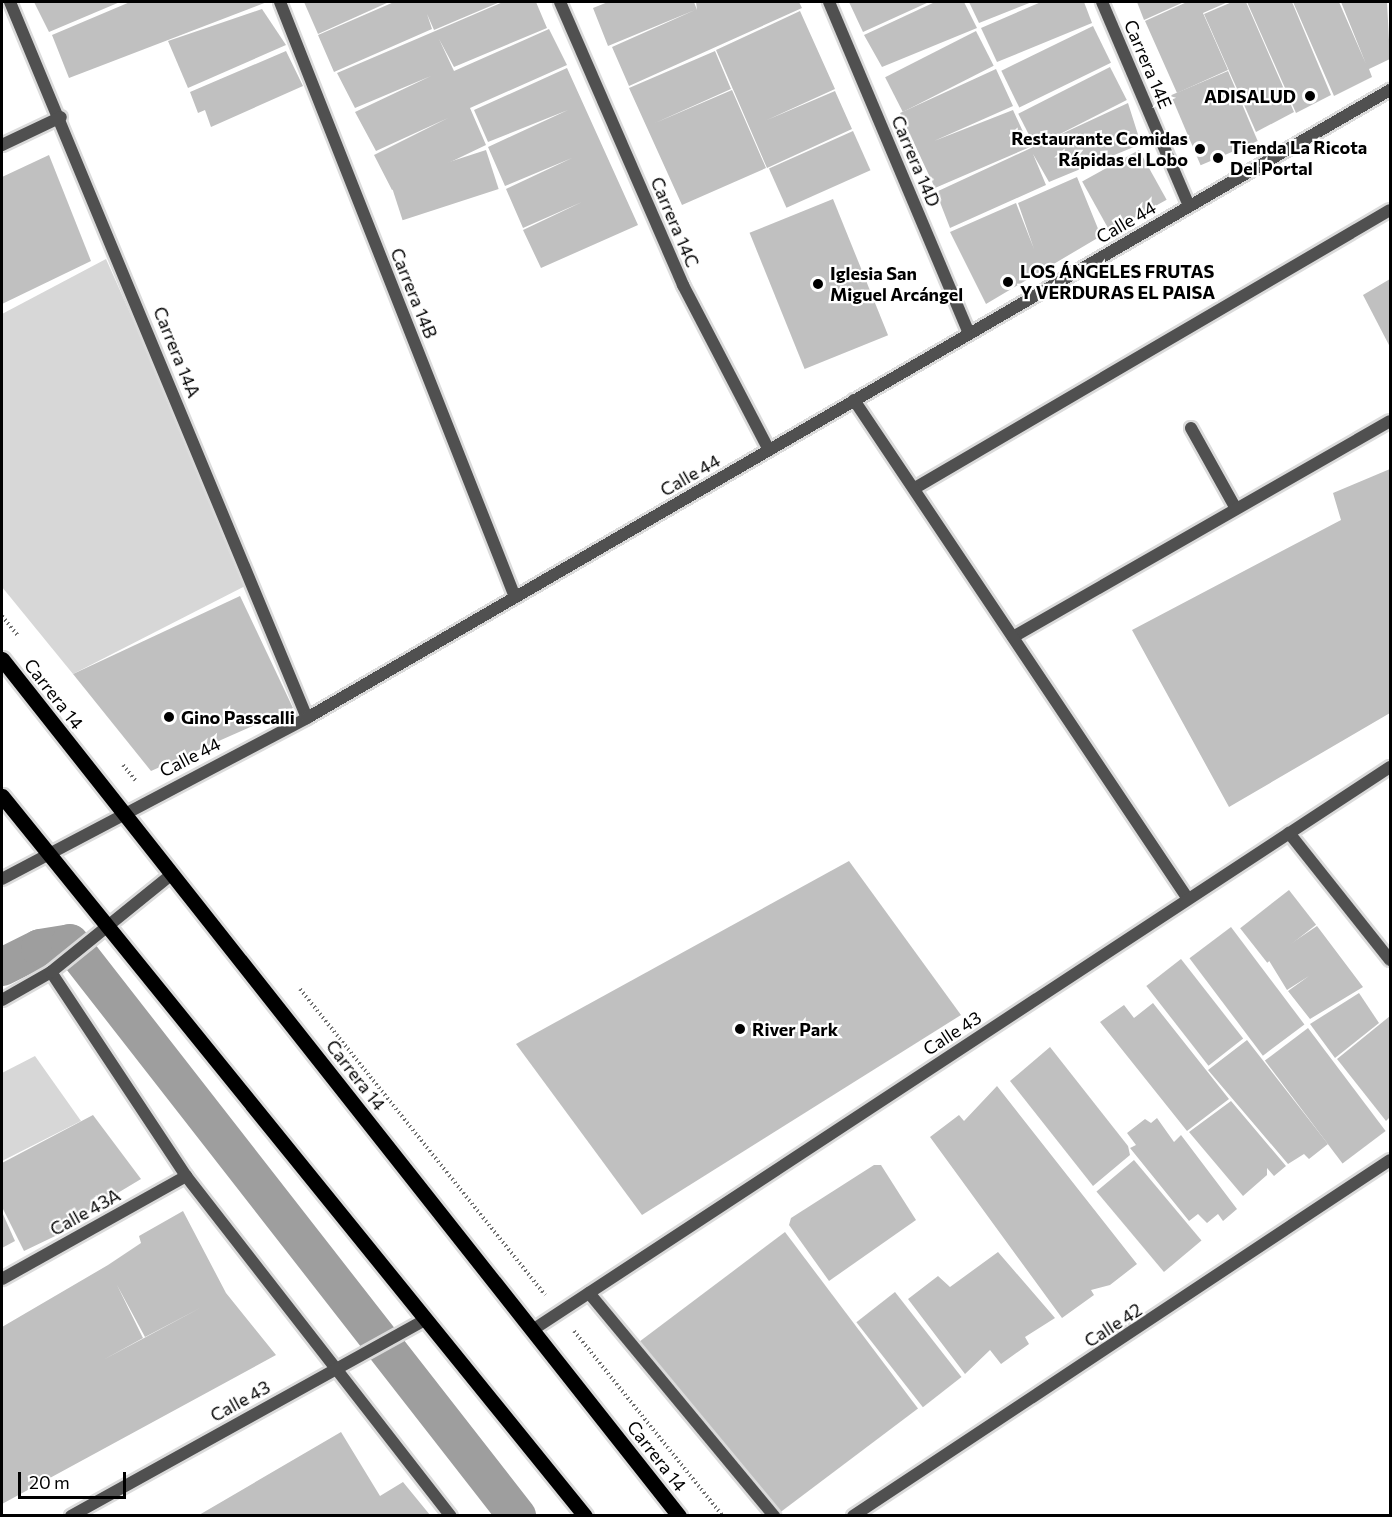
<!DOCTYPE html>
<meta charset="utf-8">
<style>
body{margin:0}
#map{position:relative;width:1392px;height:1517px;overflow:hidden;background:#fff;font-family:Commissioner,sans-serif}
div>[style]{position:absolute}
.green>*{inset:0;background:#d7d7d7}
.canal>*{height:38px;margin:-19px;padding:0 19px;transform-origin:19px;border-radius:19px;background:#9e9e9e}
.building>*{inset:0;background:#c0c0c0;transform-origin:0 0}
.path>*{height:4px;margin-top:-2px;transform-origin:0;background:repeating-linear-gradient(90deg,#727272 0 1.5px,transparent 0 4.5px)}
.roads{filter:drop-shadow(2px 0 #dbdbdb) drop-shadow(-2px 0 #dbdbdb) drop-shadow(0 2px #dbdbdb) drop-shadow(0 -2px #dbdbdb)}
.service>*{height:12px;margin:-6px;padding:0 6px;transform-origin:6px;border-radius:6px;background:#505050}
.minor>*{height:12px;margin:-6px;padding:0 6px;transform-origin:6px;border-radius:6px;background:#505050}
.tertiary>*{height:12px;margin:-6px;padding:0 6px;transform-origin:6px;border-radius:6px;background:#505050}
.primary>*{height:15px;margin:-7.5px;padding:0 7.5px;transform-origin:7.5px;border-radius:7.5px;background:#000}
.dots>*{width:16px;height:16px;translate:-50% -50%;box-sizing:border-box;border:3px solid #fff;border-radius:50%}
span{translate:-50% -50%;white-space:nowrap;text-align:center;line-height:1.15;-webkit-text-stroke:4.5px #fff;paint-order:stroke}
.street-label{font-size:18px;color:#000}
.poi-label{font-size:18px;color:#000;font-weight:700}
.right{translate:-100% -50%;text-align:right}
.left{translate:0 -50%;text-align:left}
.frame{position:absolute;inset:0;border:3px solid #000;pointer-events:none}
.scale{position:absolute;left:18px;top:1472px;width:108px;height:27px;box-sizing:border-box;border:3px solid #000;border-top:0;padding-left:8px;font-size:18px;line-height:21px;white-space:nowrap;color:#000;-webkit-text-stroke:4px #fff;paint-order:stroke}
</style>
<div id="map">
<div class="green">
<div style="clip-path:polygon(106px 259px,251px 583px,73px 674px,2px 587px,2px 314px)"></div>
<div style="clip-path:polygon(35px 1056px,81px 1121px,2px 1161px,2px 1073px)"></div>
</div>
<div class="canal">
<div style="left:2px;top:967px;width:42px;rotate:-26.6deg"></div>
<div style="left:40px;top:948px;width:30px;rotate:-9deg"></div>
<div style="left:70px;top:943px;width:727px;rotate:52.04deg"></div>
</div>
<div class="building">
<div style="clip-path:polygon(34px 2px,120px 2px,49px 32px)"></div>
<div style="clip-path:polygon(130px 2px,267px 2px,69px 78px,52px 35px)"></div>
<div style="clip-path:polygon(304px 2px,389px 2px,318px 34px)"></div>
<div style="clip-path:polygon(394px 2px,500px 2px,434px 30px,427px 14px,432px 29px,334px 72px,318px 35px)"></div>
<div style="clip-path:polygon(503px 2px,536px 2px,547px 28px,454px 67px,439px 39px,454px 71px,549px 29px,567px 65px,470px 108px,486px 145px,392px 190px,374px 155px,448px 118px,376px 151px,355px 112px,431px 76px,355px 108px,337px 73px)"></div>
<div style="clip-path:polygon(608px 2px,694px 2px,697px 10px,696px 2px,799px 2px,802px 8px,629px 86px,612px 47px,695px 10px,608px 46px,593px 8px)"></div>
<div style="clip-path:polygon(849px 2px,929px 2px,863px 32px)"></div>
<div style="clip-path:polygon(935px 2px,964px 2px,977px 28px,882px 67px,864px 35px)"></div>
<div style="clip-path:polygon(969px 2px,1032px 2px,979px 23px)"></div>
<div style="clip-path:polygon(1041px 2px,1084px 2px,1092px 23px,997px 62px,981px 28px)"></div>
<div style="clip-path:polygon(1137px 2px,1184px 2px,1144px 20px)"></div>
<div style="clip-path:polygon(1187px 2px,1228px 2px,1203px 13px,1228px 70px,1177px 93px,1145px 21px)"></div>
<div style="clip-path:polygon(1232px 2px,1246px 2px,1294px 112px,1256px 132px,1204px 14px)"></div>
<div style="clip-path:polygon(1247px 2px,1292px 2px,1331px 95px,1296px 113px)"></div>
<div style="clip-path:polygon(1293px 2px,1339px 2px,1366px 64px,1341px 2px,1387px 2px,1390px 59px,1369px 69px,1372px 77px,1334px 96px)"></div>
<div style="clip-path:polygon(262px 9px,286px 45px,188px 88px,168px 41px)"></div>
<div style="clip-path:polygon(800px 11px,835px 89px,767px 120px,835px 91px,852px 129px,767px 168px,716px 50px)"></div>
<div style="left:1093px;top:26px;width:41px;height:102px;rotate:64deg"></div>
<div style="left:976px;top:31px;width:39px;height:102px;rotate:63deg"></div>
<div style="clip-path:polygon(286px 51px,303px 86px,211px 127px,205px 110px,198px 113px,190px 92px)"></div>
<div style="clip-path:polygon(715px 51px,731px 89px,655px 123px,732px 90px,766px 168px,682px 205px,629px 88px)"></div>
<div style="left:1110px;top:67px;width:37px;height:103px;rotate:63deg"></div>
<div style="clip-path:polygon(567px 68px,638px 225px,541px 268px,523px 230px,582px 202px,523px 228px,506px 189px,572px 158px,505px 186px,488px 147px,568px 110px,488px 142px,474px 110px)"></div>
<div style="clip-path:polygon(996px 69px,1013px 106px,934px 141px,1013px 110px,1030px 147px,935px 188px,900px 113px)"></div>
<div style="left:1228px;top:71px;width:76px;height:62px;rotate:67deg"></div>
<div style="clip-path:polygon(1128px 103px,1141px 144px,1049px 182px,1033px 154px,1046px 185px,950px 228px,936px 192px)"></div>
<div style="left:853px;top:131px;width:43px;height:92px;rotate:66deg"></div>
<div style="left:486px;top:150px;width:41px;height:101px;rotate:72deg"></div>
<div style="left:1139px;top:150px;width:57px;height:65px;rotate:61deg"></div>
<div style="clip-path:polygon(49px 155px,91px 261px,2px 304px,2px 177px)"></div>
<div style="clip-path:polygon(1077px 177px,1101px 236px,986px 304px,950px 232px,1016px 203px,1034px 249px,1018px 203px)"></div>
<div style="left:833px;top:199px;width:147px;height:90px;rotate:68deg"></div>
<div style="clip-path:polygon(1390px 279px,1390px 347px,1363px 295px)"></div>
<div style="clip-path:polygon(1390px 469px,1390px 713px,1229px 807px,1132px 630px,1341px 520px,1333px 493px)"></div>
<div style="clip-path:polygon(240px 596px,293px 708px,151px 771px,73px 674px)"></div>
<div style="clip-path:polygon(849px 861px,961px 1015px,642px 1215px,516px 1044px)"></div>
<div style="left:1289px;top:890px;width:44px;height:62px;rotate:52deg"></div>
<div style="clip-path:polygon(1317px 926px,1363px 987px,1310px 1019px,1288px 991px,1309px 976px,1287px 990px,1268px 959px)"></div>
<div style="left:1231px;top:927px;width:122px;height:52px;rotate:53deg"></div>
<div style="left:1181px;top:959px;width:101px;height:44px;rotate:52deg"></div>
<div style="clip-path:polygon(1359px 993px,1379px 1023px,1335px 1058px,1310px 1024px)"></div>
<div style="clip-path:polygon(1153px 1003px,1229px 1099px,1187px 1131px,1100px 1022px,1124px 1005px,1134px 1018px)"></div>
<div style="clip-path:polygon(1390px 1016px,1390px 1117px,1386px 1121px,1337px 1059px)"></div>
<div style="left:1308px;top:1028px;width:129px;height:54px;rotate:53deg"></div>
<div style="clip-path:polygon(1247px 1040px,1328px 1144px,1309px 1159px,1304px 1154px,1288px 1164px,1208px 1070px)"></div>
<div style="clip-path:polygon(1050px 1047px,1128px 1146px,1130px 1155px,1093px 1186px,1010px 1081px)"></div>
<div style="clip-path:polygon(997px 1086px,1137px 1264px,1110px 1285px,1091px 1290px,1094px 1295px,1062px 1318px,930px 1137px,959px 1115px,964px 1121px)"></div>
<div style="clip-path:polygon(1231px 1101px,1286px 1166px,1274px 1176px,1267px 1168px,1267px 1175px,1243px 1196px,1189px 1132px)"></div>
<div style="clip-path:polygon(93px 1115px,141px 1179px,71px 1221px,74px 1227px,24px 1251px,2px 1207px,2px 1163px)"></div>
<div style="clip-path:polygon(1157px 1118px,1174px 1142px,1181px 1135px,1237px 1209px,1223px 1221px,1218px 1214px,1207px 1223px,1198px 1214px,1189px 1221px,1130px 1148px,1136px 1145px,1127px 1133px,1145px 1119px,1151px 1123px)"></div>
<div style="left:1134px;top:1160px;width:105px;height:49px;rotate:50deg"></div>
<div style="clip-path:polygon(874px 1165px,881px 1165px,916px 1220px,829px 1281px,789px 1225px,791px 1218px)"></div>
<div style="clip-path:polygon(evenodd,183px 1211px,226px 1293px,276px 1355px,2px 1504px,2px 1327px,108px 1265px,141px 1243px,139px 1236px,183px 1211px,117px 1285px,145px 1337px,202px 1307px,103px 1360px,143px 1338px,117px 1285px)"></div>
<div style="clip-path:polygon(2px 1212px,15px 1241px,2px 1248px)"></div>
<div style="left:785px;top:1232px;width:221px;height:185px;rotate:53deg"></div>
<div style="clip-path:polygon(998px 1252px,1055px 1318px,1025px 1337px,1029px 1344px,1001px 1364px,990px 1350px,965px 1374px,908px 1299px,938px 1276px,950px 1287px)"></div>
<div style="left:895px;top:1292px;width:108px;height:49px;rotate:52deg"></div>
<div style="clip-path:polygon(341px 1432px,380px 1496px,403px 1482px,430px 1515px,199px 1515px)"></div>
</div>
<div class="path">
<div style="left:2px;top:616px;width:26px;rotate:51deg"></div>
<div style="left:123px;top:765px;width:21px;rotate:51deg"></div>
<div style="left:300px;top:989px;width:392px;rotate:51.3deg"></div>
<div style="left:574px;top:1331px;width:238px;rotate:51.2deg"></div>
</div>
<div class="roads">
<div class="service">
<div style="left:1191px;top:428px;width:90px;rotate:60.9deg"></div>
<div style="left:915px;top:488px;width:550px;rotate:-30.34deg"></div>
<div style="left:1013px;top:637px;width:434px;rotate:-29.8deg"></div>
</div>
<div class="minor">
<div style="left:10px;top:2px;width:775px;rotate:67.47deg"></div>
<div style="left:280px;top:2px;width:640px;rotate:68.45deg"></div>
<div style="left:560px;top:2px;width:309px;rotate:66.5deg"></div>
<div style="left:683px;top:285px;width:186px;rotate:62.5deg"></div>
<div style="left:829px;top:2px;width:360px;rotate:67.1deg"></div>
<div style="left:1102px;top:2px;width:222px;rotate:66.9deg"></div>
<div style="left:2px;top:145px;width:65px;rotate:-25.4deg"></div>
<div style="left:854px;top:400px;width:600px;rotate:56.2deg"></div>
<div style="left:1289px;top:833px;width:162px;rotate:51.5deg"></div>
<div style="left:51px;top:972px;width:245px;rotate:56.5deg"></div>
<div style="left:186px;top:1176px;width:431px;rotate:52.1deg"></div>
<div style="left:2px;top:1279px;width:211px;rotate:-29.2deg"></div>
<div style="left:589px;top:1293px;width:290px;rotate:50.3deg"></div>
<div style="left:534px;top:1329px;width:1024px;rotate:-33.29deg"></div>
<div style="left:71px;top:1516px;width:406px;rotate:-29deg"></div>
<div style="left:853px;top:1516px;width:644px;rotate:-33.54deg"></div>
</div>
<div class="tertiary">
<div style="left:2px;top:879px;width:345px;rotate:-27.8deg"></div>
<div style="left:307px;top:718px;width:1252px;rotate:-30.11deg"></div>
<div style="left:2px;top:1000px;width:56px;rotate:-29.7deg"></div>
<div style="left:51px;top:972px;width:156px;rotate:-39deg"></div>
</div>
<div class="primary">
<div style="left:2px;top:659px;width:1092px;rotate:51.69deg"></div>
<div style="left:2px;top:796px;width:926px;rotate:51deg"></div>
</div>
</div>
<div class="dots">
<div style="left:1310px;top:96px;background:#000"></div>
<div style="left:1200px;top:149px;background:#000"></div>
<div style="left:1218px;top:158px;background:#000"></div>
<div style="left:1008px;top:282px;background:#000"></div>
<div style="left:818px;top:284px;background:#000"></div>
<div style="left:169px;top:717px;background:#000"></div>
<div style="left:740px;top:1029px;background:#000"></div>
</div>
<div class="street-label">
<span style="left:1148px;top:64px;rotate:67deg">Carrera 14E</span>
<span style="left:916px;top:161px;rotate:67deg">Carrera 14D</span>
<span style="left:675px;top:222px;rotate:67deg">Carrera 14C</span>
<span style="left:1126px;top:222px;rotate:-30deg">Calle 44</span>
<span style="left:414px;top:293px;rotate:68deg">Carrera 14B</span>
<span style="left:177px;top:352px;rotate:68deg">Carrera 14A</span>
<span style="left:690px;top:475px;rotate:-30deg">Calle 44</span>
<span style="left:54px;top:694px;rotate:52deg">Carrera 14</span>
<span style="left:190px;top:757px;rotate:-27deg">Calle 44</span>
<span style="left:952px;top:1033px;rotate:-33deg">Calle 43</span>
<span style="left:356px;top:1075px;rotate:52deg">Carrera 14</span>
<span style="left:85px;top:1212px;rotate:-29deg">Calle 43A</span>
<span style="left:1113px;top:1325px;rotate:-33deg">Calle 42</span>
<span style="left:240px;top:1401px;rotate:-29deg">Calle 43</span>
<span style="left:657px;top:1456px;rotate:52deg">Carrera 14</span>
</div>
<div class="poi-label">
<span class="right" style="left:1296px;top:96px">ADISALUD</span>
<span class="right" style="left:1188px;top:149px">Restaurante Comidas<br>Rápidas el Lobo</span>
<span class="left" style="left:1230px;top:158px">Tienda La Ricota<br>Del Portal</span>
<span class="left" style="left:1020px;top:282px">LOS ÁNGELES FRUTAS<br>Y VERDURAS EL PAISA</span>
<span class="left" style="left:830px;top:284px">Iglesia San<br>Miguel Arcángel</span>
<span class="left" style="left:181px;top:717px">Gino Passcalli</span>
<span class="left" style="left:752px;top:1029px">River Park</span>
</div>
<div class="frame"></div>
<div class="scale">20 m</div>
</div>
